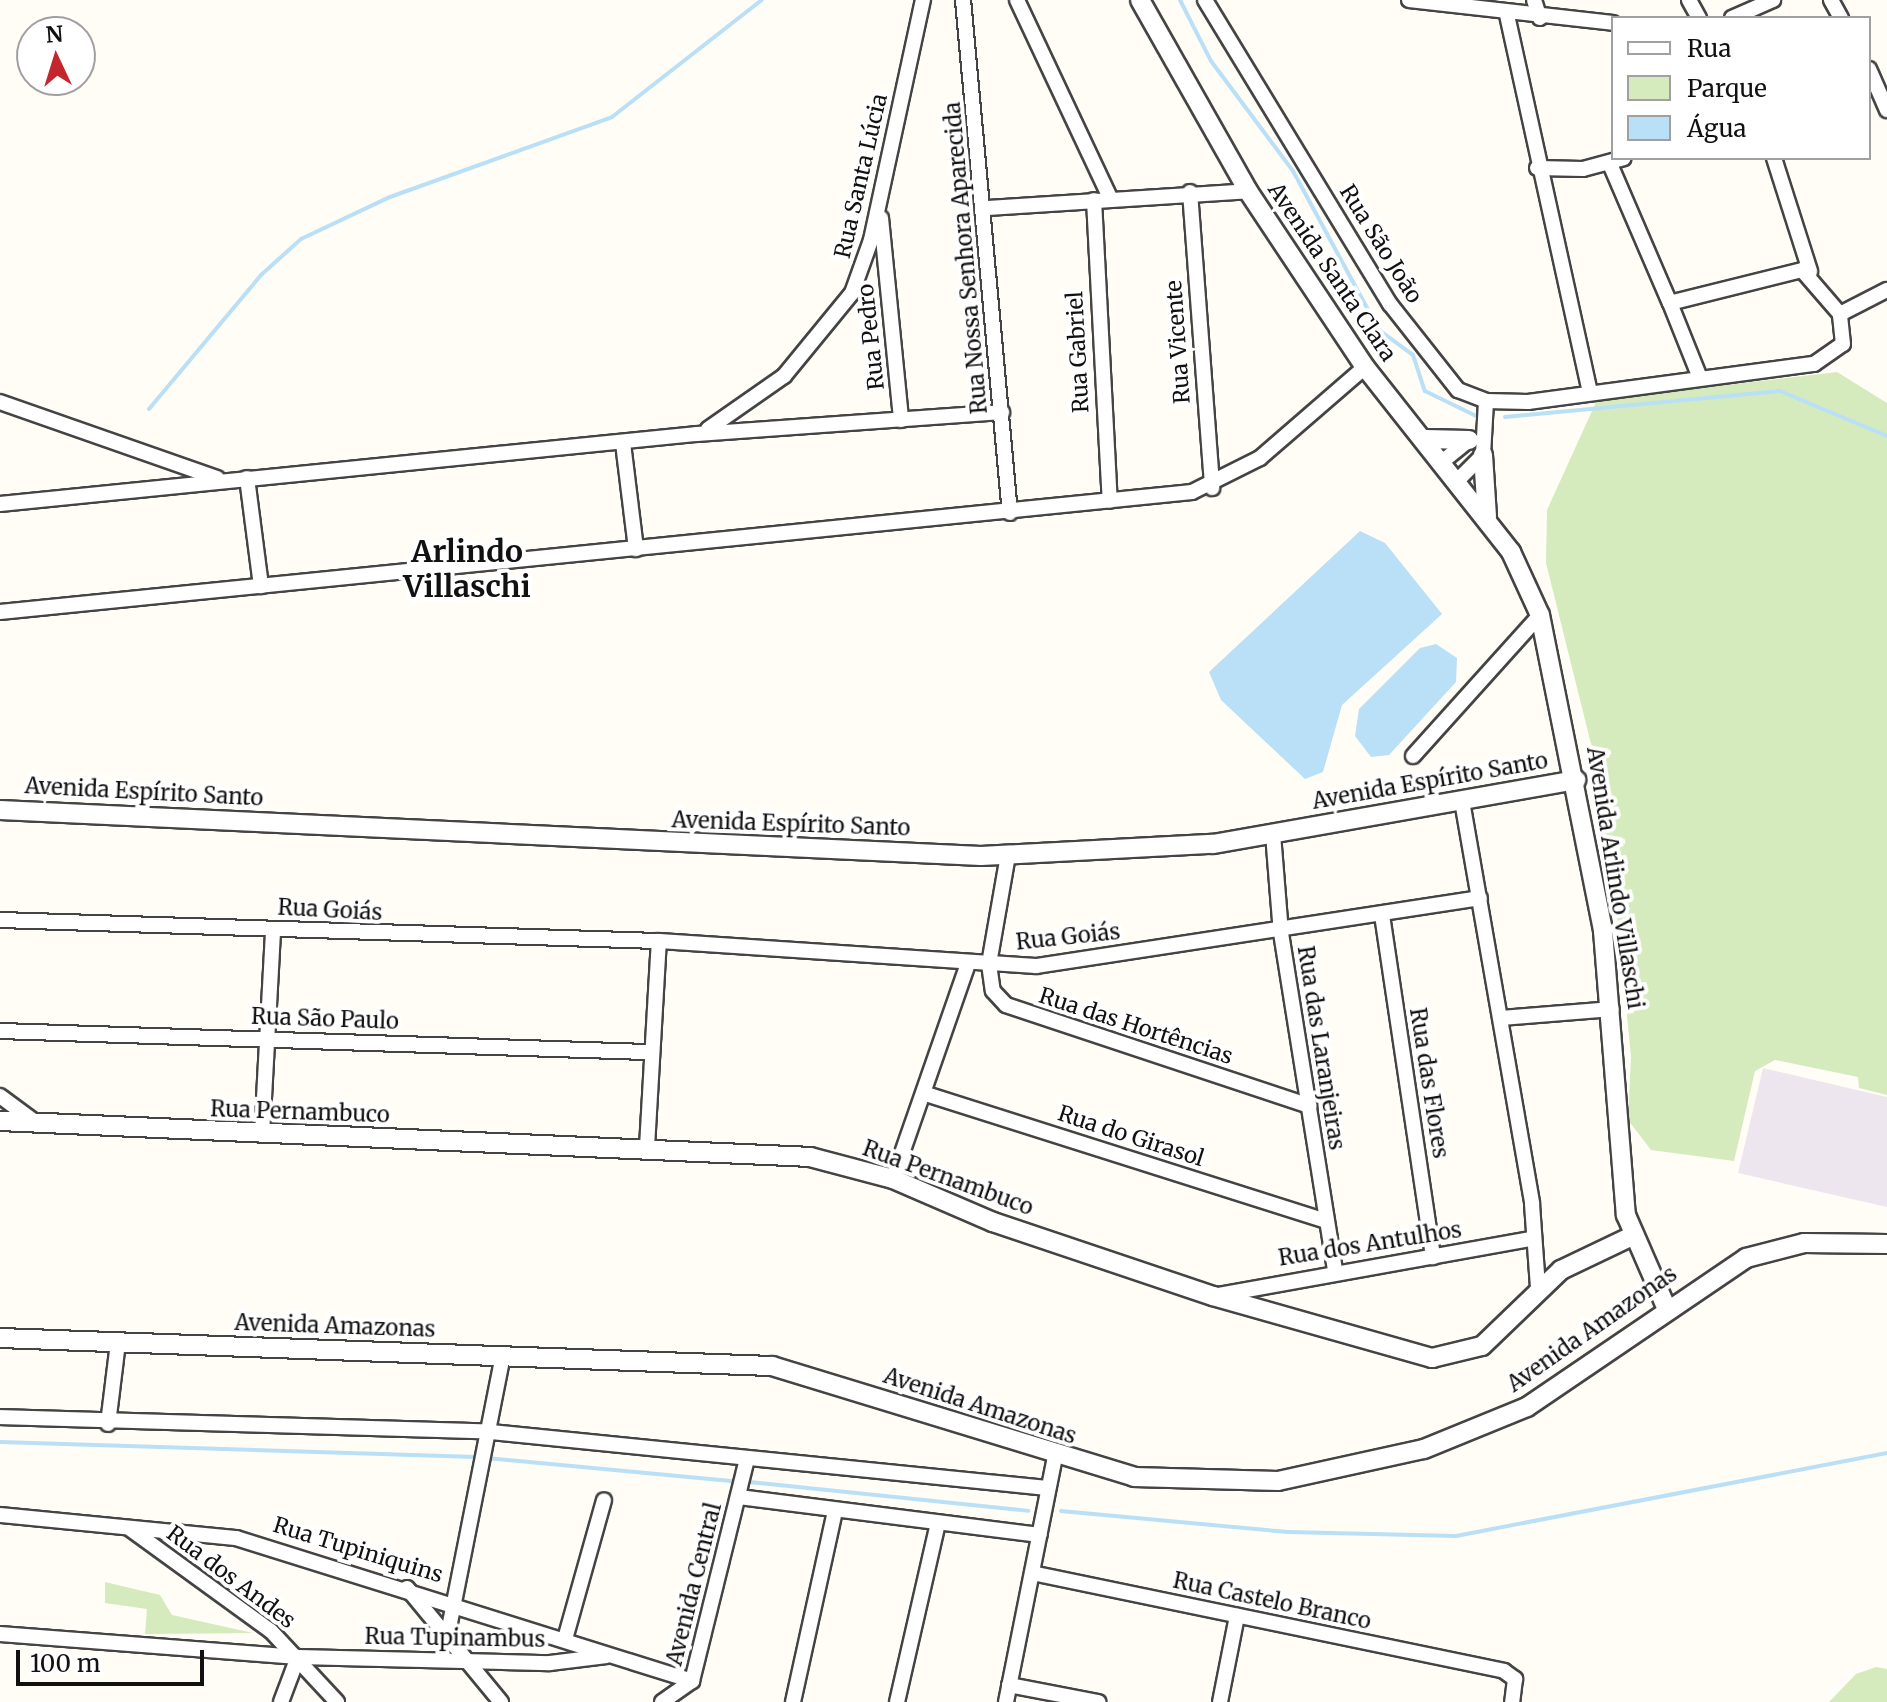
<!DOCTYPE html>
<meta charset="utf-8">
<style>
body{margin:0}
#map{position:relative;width:1887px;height:1702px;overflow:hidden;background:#fffdf5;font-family:Merriweather,serif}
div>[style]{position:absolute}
.industrial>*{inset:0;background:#eee6ef}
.green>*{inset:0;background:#d5ebbd}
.water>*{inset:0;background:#b9e0f7}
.stream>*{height:4px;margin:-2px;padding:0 2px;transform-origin:2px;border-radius:2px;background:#b9e0f7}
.roads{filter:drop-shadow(2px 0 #444) drop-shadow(-2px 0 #444) drop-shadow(0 2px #444) drop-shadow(0 -2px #444)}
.minor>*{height:14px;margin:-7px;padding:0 7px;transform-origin:7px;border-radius:7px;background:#fff}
.tertiary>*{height:18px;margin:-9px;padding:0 9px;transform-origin:9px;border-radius:9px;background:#fff}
span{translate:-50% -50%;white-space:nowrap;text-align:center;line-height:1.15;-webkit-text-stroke:8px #fff;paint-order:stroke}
.street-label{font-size:22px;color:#111}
.district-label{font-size:30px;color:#111;font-weight:700}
.legend{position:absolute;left:1611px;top:16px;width:260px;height:144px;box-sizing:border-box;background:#fff;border:2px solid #a0a0a0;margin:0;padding:10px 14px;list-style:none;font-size:24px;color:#111}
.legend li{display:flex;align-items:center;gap:16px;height:40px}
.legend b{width:40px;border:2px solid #a0a0a0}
.north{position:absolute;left:16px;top:16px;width:80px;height:80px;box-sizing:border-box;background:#fff;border:2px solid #a0a0a0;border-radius:50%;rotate:356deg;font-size:22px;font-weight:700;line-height:32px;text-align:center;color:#111}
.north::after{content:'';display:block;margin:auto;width:28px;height:36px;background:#c4262e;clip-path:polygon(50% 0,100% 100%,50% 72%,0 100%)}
.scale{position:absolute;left:16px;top:1650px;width:188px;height:36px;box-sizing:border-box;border:4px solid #111;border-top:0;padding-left:10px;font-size:24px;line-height:28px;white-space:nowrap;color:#111;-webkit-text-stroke:6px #fff;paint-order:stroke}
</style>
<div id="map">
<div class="industrial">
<div style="clip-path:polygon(1763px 1068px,1887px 1097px,1887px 1207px,1738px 1173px)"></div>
</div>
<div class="green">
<div style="clip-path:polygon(1837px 372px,1887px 403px,1887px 1095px,1859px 1088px,1858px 1077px,1775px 1060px,1755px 1071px,1734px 1161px,1651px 1150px,1628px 1120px,1631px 1057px,1618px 923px,1593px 752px,1546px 563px,1547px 510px,1597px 400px)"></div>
<div style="clip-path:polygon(105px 1582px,160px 1595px,172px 1615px,253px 1633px,145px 1634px,147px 1609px,105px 1603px)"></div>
<div style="clip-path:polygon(1876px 1667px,1887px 1669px,1887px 1702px,1829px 1702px,1856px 1674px)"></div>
</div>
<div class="water">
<div style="clip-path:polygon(1360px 531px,1385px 543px,1442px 614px,1342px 705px,1323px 772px,1305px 779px,1221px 700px,1209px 672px)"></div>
<div style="clip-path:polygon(1436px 644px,1457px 658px,1456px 682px,1389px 755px,1371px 757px,1355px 736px,1359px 709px,1420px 648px)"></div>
</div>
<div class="stream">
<div style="left:1180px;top:0;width:68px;rotate:63.1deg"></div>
<div style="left:1211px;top:61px;width:137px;rotate:53.3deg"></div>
<div style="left:1293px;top:171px;width:181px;rotate:61.6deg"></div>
<div style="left:1379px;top:330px;width:42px;rotate:36.3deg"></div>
<div style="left:1413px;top:355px;width:38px;rotate:72deg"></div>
<div style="left:1425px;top:391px;width:57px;rotate:26.1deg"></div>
<div style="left:149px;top:409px;width:175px;rotate:-50.1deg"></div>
<div style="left:261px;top:275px;width:54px;rotate:-42deg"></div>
<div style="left:301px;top:239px;width:98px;rotate:-25.3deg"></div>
<div style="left:390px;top:197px;width:236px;rotate:-19.8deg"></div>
<div style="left:612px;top:117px;width:190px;rotate:-38deg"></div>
<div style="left:1505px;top:417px;width:276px;rotate:-5.4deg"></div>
<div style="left:1780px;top:391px;width:116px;rotate:22.8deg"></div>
<div style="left:0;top:1442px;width:476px;rotate:1.8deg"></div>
<div style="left:476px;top:1457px;width:256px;rotate:5.4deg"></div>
<div style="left:749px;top:1482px;width:281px;rotate:5.9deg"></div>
<div style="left:1061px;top:1511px;width:228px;rotate:5.3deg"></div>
<div style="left:1288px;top:1532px;width:168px;rotate:1.4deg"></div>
<div style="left:1456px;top:1536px;width:439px;rotate:-10.9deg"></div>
</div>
<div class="roads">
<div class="minor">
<div style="left:963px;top:0;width:515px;rotate:84.77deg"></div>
<div style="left:1017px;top:0;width:219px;rotate:64.8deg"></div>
<div style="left:1205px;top:0;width:356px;rotate:58.7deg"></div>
<div style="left:1390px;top:304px;width:110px;rotate:51.7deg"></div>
<div style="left:1458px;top:390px;width:30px;rotate:21deg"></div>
<div style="left:1486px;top:401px;width:42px;rotate:1.4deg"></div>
<div style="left:1528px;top:402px;width:289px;rotate:-7.6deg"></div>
<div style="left:1814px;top:364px;width:35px;rotate:-35deg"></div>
<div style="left:1843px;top:344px;width:30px;rotate:-96deg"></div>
<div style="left:1840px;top:314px;width:58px;rotate:-130.8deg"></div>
<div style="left:1802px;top:270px;width:136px;rotate:166deg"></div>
<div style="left:1670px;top:303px;width:81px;rotate:68.2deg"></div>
<div style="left:1409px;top:0;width:205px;rotate:6.4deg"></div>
<div style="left:1534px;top:0;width:19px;rotate:72deg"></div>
<div style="left:1689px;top:0;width:21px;rotate:61deg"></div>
<div style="left:1831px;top:0;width:21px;rotate:61deg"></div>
<div style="left:1507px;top:15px;width:386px;rotate:77.6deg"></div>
<div style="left:1732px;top:18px;width:45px;rotate:-23.7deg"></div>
<div style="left:1869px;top:69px;width:45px;rotate:66.3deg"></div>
<div style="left:1774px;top:158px;width:119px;rotate:72.3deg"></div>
<div style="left:1610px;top:164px;width:151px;rotate:66.7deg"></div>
<div style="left:1537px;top:168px;width:46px;rotate:1.2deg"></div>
<div style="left:1583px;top:169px;width:42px;rotate:-15deg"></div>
<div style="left:1190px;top:192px;width:297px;rotate:85.7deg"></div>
<div style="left:1094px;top:200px;width:301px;rotate:87deg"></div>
<div style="left:987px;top:208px;width:262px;rotate:-3.7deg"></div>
<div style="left:881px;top:218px;width:203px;rotate:84.3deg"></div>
<div style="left:1840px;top:314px;width:53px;rotate:-27.1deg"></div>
<div style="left:0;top:402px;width:230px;rotate:19.3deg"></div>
<div style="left:708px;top:429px;width:93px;rotate:-34.9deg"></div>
<div style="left:784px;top:376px;width:107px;rotate:-50.7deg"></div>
<div style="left:852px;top:293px;width:56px;rotate:-70.3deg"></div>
<div style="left:871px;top:240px;width:246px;rotate:-77.8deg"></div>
<div style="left:623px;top:443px;width:107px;rotate:83deg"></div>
<div style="left:1443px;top:461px;width:35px;rotate:-39deg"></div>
<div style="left:247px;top:478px;width:109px;rotate:82.6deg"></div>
<div style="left:1458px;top:480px;width:35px;rotate:-45deg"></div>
<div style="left:1483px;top:455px;width:54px;rotate:-86.8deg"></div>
<div style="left:0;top:504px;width:701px;rotate:-5.74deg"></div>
<div style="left:697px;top:434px;width:306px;rotate:-4.1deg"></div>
<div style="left:0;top:612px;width:1198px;rotate:-5.75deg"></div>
<div style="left:1192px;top:492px;width:76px;rotate:-26.6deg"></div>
<div style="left:1260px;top:458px;width:139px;rotate:-40.9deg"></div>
<div style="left:1413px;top:756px;width:190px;rotate:-48deg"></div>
<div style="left:1462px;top:801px;width:409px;rotate:80.1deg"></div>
<div style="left:1532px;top:1204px;width:84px;rotate:85.9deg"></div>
<div style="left:1273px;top:834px;width:99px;rotate:85.4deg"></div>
<div style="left:1281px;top:933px;width:340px;rotate:80.9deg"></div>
<div style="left:1008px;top:855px;width:111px;rotate:99.9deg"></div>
<div style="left:989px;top:964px;width:27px;rotate:82deg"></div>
<div style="left:993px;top:991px;width:19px;rotate:47deg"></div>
<div style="left:1006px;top:1005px;width:320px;rotate:18.4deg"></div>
<div style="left:1382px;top:915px;width:346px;rotate:81.5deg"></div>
<div style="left:0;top:920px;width:659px;rotate:1.83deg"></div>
<div style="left:659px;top:941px;width:378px;rotate:3.8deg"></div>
<div style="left:1036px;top:966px;width:449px;rotate:-8.7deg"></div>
<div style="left:1502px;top:1018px;width:110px;rotate:-4.7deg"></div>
<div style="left:0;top:1031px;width:647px;rotate:1.86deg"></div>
<div style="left:926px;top:1094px;width:417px;rotate:17.6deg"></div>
<div style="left:0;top:1096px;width:47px;rotate:36.4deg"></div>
<div style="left:262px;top:1135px;width:206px;rotate:-86.9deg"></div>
<div style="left:647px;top:1147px;width:206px;rotate:-86.7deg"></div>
<div style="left:893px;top:1179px;width:225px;rotate:-70.8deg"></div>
<div style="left:1213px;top:1296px;width:326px;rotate:-10.2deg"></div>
<div style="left:0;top:1417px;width:491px;rotate:1.7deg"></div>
<div style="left:491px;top:1432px;width:559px;rotate:5.75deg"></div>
<div style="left:108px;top:1424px;width:82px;rotate:-83deg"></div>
<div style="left:739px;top:1497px;width:303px;rotate:7.2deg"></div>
<div style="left:0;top:1515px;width:237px;rotate:5.6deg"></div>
<div style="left:236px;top:1538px;width:478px;rotate:17.4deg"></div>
<div style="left:129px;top:1528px;width:175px;rotate:36deg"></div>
<div style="left:271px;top:1631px;width:97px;rotate:47.1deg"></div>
<div style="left:1032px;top:1573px;width:482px;rotate:11.7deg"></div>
<div style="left:1504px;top:1671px;width:14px;rotate:36deg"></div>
<div style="left:1515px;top:1679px;width:23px;rotate:97deg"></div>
<div style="left:407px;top:1588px;width:148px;rotate:50.5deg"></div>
<div style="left:0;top:1634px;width:299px;rotate:4.4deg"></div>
<div style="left:298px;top:1657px;width:252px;rotate:1.4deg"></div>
<div style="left:550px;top:1663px;width:57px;rotate:-7deg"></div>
<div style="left:447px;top:1638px;width:288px;rotate:-78.8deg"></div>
<div style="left:565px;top:1639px;width:144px;rotate:-74.3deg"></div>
<div style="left:1009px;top:1685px;width:91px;rotate:10.8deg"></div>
<div style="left:281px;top:1702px;width:48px;rotate:-69.3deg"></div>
<div style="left:662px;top:1702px;width:37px;rotate:-35deg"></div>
<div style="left:692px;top:1681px;width:226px;rotate:-76.1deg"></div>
<div style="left:793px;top:1702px;width:196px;rotate:-77.6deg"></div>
<div style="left:897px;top:1702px;width:180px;rotate:-77.1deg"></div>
<div style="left:1006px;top:1702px;width:250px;rotate:-78.7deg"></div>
<div style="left:1220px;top:1702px;width:88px;rotate:-78.8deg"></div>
</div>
<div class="tertiary">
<div style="left:1140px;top:0;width:219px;rotate:60.5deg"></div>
<div style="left:1248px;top:191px;width:211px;rotate:56.4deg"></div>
<div style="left:1365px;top:367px;width:236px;rotate:51.7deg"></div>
<div style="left:1511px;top:552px;width:69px;rotate:65.3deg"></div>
<div style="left:1540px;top:615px;width:322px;rotate:78.7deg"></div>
<div style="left:1603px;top:931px;width:285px;rotate:85.4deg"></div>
<div style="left:1626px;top:1215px;width:100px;rotate:66.5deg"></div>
<div style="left:1425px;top:439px;width:44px;rotate:1.3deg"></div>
<div style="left:1483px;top:455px;width:62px;rotate:86.3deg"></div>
<div style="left:0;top:810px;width:982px;rotate:2.68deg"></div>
<div style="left:981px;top:856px;width:232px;rotate:-3deg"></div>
<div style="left:1213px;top:844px;width:369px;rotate:-10deg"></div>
<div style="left:0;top:1121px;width:811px;rotate:2.54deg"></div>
<div style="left:810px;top:1157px;width:86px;rotate:14.8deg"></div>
<div style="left:893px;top:1179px;width:109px;rotate:23.3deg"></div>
<div style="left:993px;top:1222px;width:232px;rotate:18.6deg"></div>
<div style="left:1213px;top:1296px;width:228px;rotate:15.8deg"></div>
<div style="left:1432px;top:1358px;width:51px;rotate:-13.5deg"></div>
<div style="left:1482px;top:1346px;width:110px;rotate:-43.9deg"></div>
<div style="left:1561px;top:1270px;width:76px;rotate:-25.6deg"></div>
<div style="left:0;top:1338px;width:773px;rotate:2.08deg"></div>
<div style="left:772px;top:1366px;width:379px;rotate:17deg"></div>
<div style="left:1134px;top:1477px;width:144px;rotate:1.6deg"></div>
<div style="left:1278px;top:1481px;width:149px;rotate:-12.4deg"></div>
<div style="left:1424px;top:1449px;width:111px;rotate:-22.2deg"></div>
<div style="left:1527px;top:1407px;width:265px;rotate:-34.2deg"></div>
<div style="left:1746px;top:1258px;width:60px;rotate:-14.5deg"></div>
<div style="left:1804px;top:1243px;width:83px;rotate:0.7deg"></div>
</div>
</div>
<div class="street-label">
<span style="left:861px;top:176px;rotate:-77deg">Rua Santa Lúcia</span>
<span style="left:1381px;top:244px;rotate:58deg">Rua São João</span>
<span style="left:966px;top:258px;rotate:-95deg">Rua Nossa Senhora Aparecida</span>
<span style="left:1332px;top:272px;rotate:56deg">Avenida Santa Clara</span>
<span style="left:871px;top:337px;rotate:-96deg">Rua Pedro</span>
<span style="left:1178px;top:342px;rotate:-94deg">Rua Vicente</span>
<span style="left:1078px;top:352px;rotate:-93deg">Rua Gabriel</span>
<span style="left:1430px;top:781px;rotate:-10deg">Avenida Espírito Santo</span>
<span style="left:144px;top:792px;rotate:3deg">Avenida Espírito Santo</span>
<span style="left:791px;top:824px;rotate:2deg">Avenida Espírito Santo</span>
<span style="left:1615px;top:878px;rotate:81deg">Avenida Arlindo Villaschi</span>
<span style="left:330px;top:910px;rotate:3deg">Rua Goiás</span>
<span style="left:1068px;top:937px;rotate:-6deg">Rua Goiás</span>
<span style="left:325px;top:1019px;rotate:2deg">Rua São Paulo</span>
<span style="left:1136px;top:1026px;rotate:18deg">Rua das Hortências</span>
<span style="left:1321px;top:1048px;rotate:81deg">Rua das Laranjeiras</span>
<span style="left:1429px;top:1083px;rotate:81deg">Rua das Flores</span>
<span style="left:300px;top:1112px;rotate:2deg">Rua Pernambuco</span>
<span style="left:1131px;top:1136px;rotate:18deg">Rua do Girasol</span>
<span style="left:948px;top:1178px;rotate:20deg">Rua Pernambuco</span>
<span style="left:1370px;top:1244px;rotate:-9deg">Rua dos Antulhos</span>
<span style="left:335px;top:1326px;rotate:2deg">Avenida Amazonas</span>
<span style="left:1592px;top:1329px;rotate:-35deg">Avenida Amazonas</span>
<span style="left:980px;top:1406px;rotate:18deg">Avenida Amazonas</span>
<span style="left:358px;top:1550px;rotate:17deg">Rua Tupiniquins</span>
<span style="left:231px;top:1577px;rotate:37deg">Rua dos Andes</span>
<span style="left:694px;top:1584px;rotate:-76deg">Avenida Central</span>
<span style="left:1272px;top:1601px;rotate:12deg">Rua Castelo Branco</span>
<span style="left:455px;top:1638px;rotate:1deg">Rua Tupinambus</span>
</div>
<div class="district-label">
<span style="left:467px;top:568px">Arlindo<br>Villaschi</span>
</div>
<ul class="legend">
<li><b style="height:10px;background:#fff"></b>Rua</li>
<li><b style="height:22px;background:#d5ebbd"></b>Parque</li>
<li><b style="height:22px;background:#b9e0f7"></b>Água</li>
</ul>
<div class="north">N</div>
<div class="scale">100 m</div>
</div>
